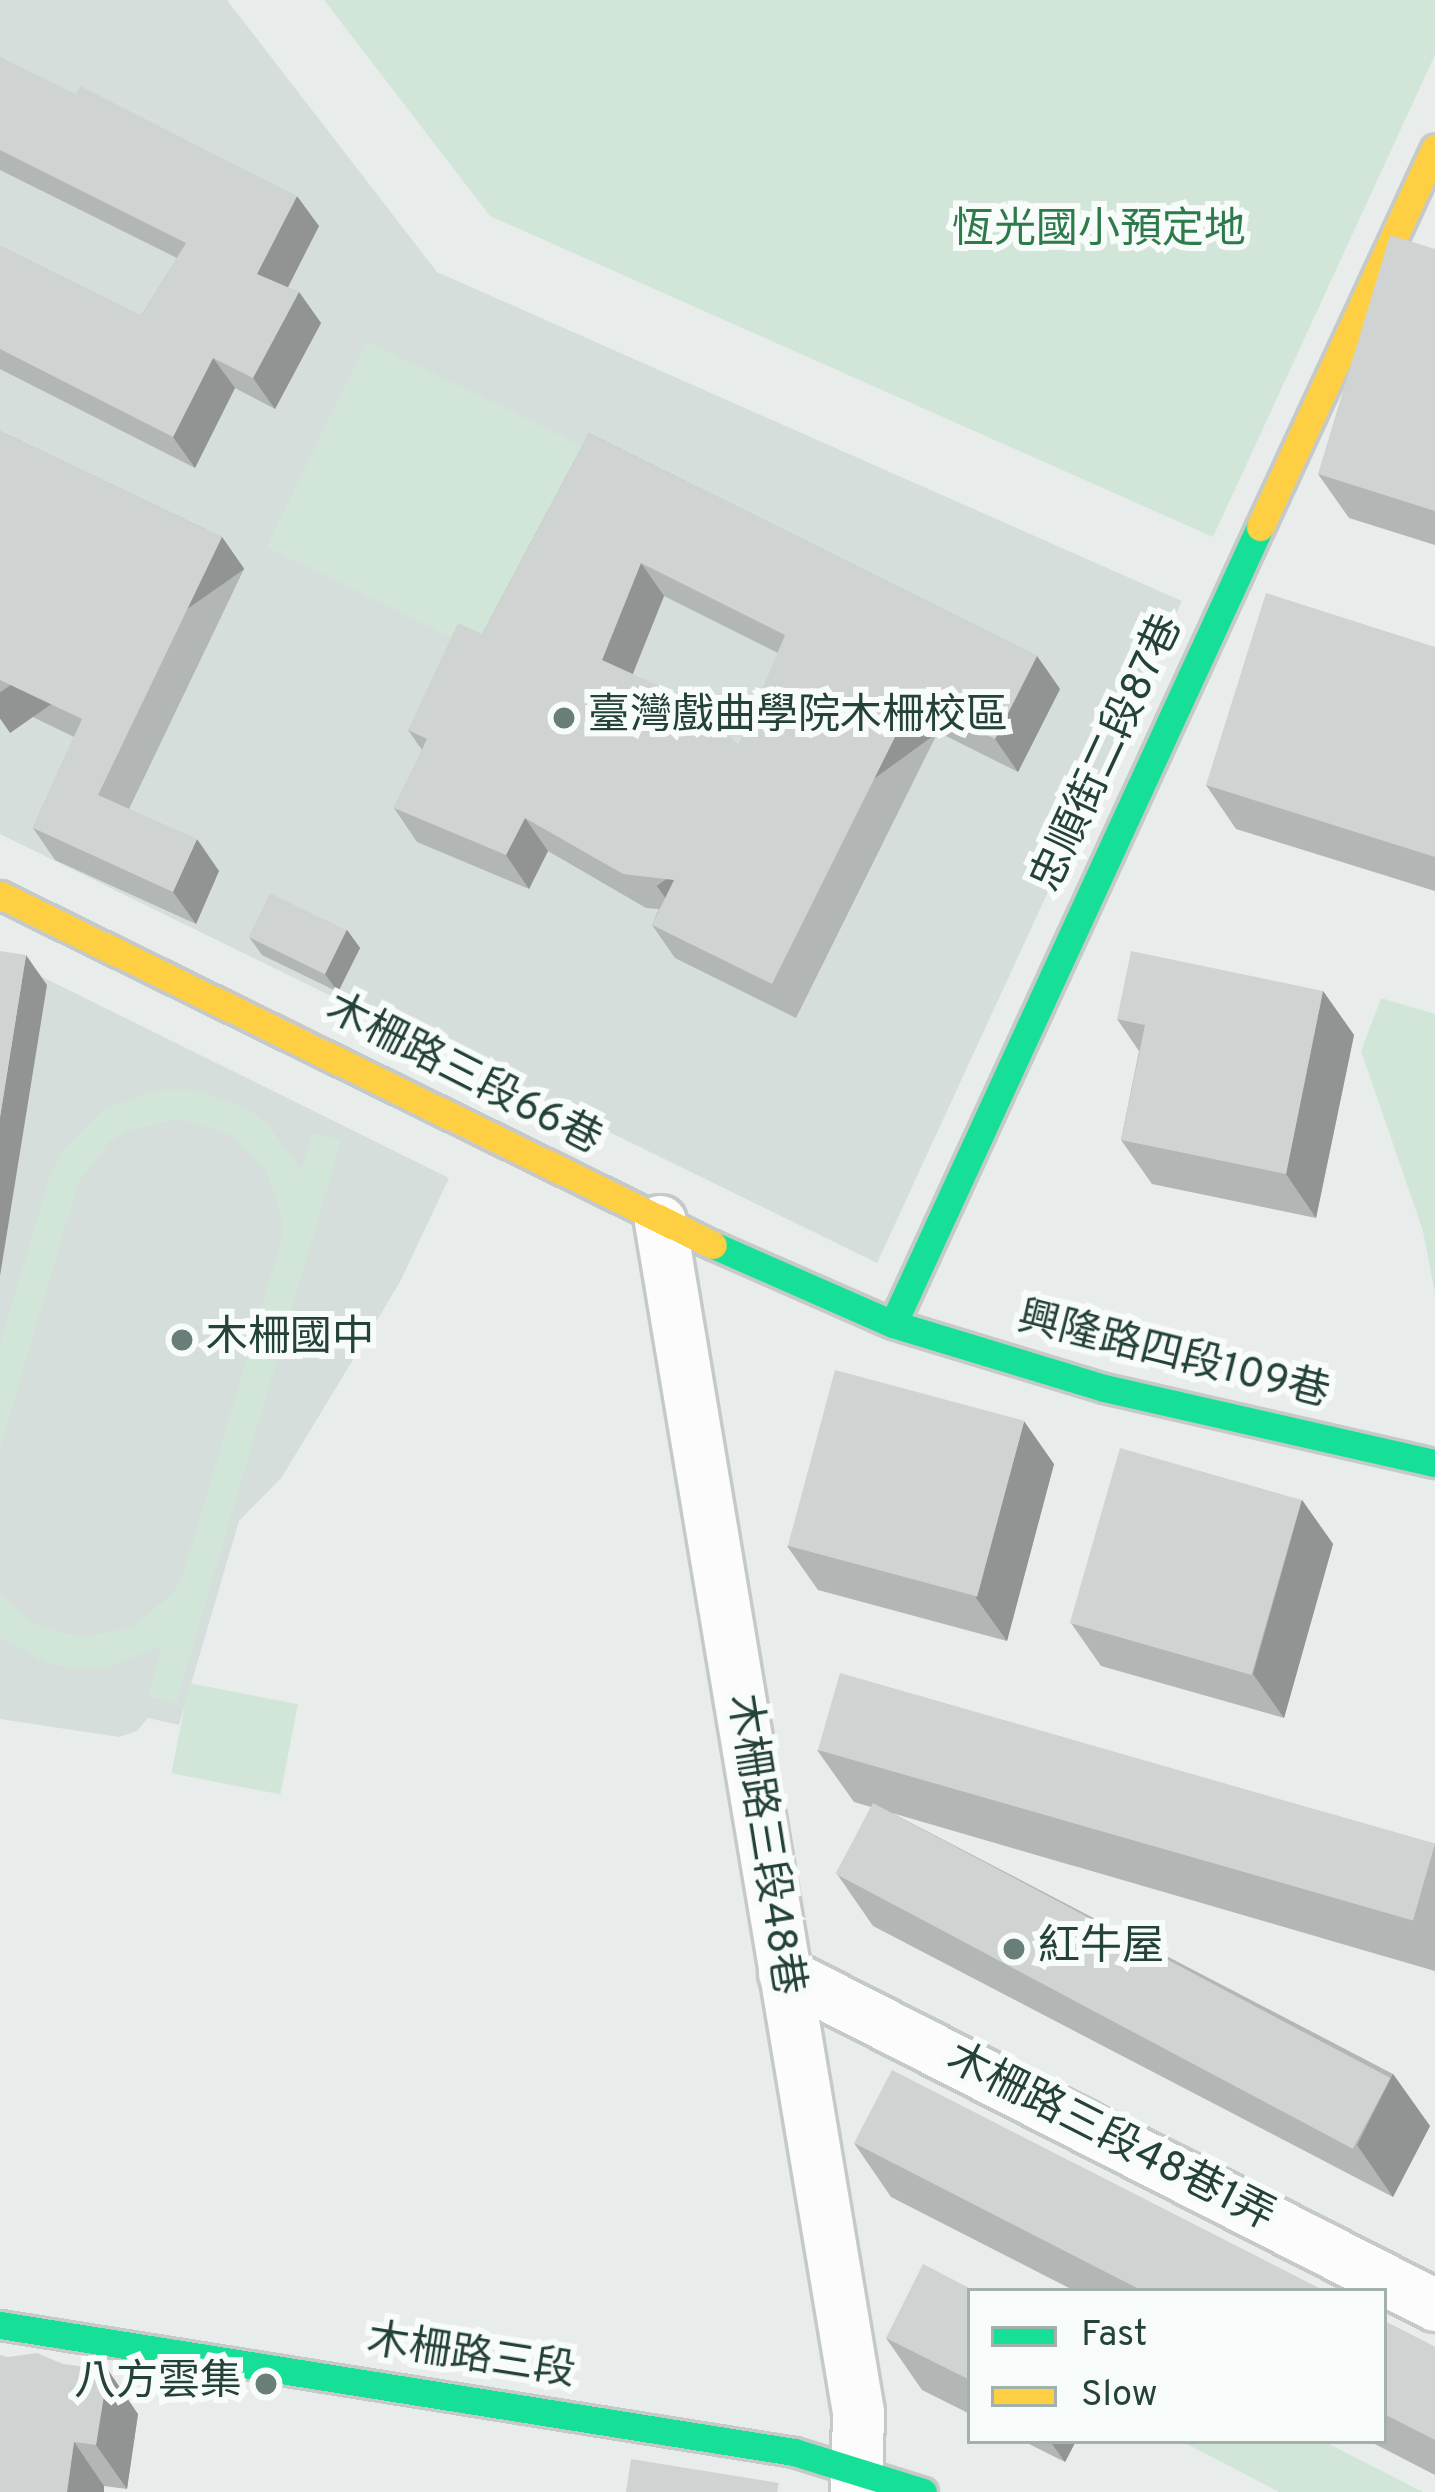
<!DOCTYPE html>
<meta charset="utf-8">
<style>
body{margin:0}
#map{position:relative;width:1435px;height:2492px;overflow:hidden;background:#e8edeb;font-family:Overpass,"Noto Sans TC",sans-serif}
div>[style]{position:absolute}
.built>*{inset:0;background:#d6dedb}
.green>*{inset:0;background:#d1e6d8;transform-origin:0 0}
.roads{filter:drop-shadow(3px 0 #c5cac8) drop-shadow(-3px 0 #c5cac8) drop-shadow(0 3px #c5cac8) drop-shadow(0 -3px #c5cac8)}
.street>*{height:51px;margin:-25.5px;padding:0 25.5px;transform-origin:25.5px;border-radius:25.5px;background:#fcfcfc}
.fast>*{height:27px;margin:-13.5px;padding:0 13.5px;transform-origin:13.5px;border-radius:13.5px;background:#16e098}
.slow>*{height:27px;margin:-13.5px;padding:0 13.5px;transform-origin:13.5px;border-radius:13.5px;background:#ffcf43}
.wall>*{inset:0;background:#b2b6b5}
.shaded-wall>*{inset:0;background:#919493;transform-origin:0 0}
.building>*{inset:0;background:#cfd4d2;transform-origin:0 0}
.dots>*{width:33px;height:33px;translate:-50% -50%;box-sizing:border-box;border:6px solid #f7fbf9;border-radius:50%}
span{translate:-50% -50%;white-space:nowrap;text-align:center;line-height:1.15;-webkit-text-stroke:12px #f7fbf9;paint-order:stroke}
.park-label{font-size:42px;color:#2d7a4b}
.poi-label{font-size:42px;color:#24423a}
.left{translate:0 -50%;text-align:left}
.right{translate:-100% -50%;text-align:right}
.street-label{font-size:42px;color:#24423a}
.legend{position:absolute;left:967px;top:2288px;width:420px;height:156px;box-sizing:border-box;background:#f7fbf9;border:3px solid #a3b1ad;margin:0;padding:15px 21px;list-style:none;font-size:36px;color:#24423a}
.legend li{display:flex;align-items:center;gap:24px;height:60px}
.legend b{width:60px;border:3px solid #a3b1ad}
</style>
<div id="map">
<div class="built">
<div style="clip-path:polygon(0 0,227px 0,437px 272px,1182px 601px,877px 1263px,0 834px)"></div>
<div style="clip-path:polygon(0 956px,449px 1178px,400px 1282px,282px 1477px,239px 1521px,179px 1725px,148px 1718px,137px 1731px,119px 1737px,0 1719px)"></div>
</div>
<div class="green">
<div style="clip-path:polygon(324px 0,1435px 0,1435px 55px,1213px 537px,490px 216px)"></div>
<div style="left:367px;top:341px;width:247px;height:229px;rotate:26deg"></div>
<div style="clip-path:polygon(1381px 998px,1435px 1014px,1435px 1293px,1423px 1231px,1361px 1051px)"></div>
<div style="clip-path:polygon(161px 1089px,190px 1089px,245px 1107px,268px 1125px,301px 1171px,313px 1133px,341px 1141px,176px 1704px,148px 1696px,162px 1646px,107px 1667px,76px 1669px,47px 1663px,0 1638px,0 1593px,32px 1623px,81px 1638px,133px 1627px,173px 1593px,185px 1569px,281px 1242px,282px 1216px,266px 1170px,230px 1134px,181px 1119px,131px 1129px,109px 1142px,78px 1183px,0 1448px,0 1345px,49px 1179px,61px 1152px,104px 1109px)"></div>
<div style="left:189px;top:1683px;width:111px;height:92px;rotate:11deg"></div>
<div style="clip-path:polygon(1181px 2441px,1323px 2441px,1423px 2492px,1279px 2492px)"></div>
</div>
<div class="roads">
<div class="street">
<div style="left:660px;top:1221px;width:1207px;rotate:80.56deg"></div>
<div style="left:858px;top:2412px;width:80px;rotate:91.4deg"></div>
<div style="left:784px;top:1973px;width:731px;rotate:27.02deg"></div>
</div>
<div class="fast">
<div style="left:713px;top:1245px;width:197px;rotate:23.7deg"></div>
<div style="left:893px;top:1324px;width:220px;rotate:16.9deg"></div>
<div style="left:1104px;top:1388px;width:339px;rotate:12.8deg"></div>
<div style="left:893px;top:1324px;width:877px;rotate:-65.28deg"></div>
<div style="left:0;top:2325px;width:804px;rotate:9.09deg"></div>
<div style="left:794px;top:2452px;width:135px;rotate:17.2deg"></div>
</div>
<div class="slow">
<div style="left:1260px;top:527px;width:417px;rotate:-65.2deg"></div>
<div style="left:0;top:895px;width:794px;rotate:26.15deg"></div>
</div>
</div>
<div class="wall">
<div style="clip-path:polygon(0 57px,319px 226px,287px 287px,299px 292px,321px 323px,275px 409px,235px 388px,195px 468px,0 369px,0 246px,141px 316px,177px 258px,0 170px)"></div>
<div style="clip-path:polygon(1435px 249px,1435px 545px,1349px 518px,1318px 474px)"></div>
<div style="clip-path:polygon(0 431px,222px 537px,244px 569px,129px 809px,219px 871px,196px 924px,55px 860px,33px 828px,74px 737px,0 701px)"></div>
<div style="clip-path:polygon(evenodd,589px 433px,1037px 656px,1060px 689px,1018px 772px,938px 732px,796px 1018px,675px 958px,652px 925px,659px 909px,646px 908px,548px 851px,529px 889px,417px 842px,394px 808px,422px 750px,408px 730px,482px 634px,589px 433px,664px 596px,778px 653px,739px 745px,633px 674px,664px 596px)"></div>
<div style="clip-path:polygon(1435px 647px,1435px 891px,1236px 829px,1206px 785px)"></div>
<div style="clip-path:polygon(347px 930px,360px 948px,338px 992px,262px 955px,249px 937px)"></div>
<div style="clip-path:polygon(1323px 991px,1354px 1035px,1316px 1218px,1152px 1184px,1121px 1140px,1139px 1051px,1117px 1019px)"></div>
<div style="clip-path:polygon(1054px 1464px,1007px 1641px,818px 1590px,787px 1546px)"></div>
<div style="clip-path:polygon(1302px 1500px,1333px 1544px,1284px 1718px,1101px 1666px,1071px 1623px)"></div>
<div style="clip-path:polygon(817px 1750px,1435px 1844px,1435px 1971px,892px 1813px,1393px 2074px,1430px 2126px,1393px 2197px,873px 1926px,837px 1874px,871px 1807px,854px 1802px)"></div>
<div style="clip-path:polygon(854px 2143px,1325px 2291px,1075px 2291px,891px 2197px)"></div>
<div style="clip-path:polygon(970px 2291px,970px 2414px,922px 2390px,886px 2338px)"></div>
<div style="clip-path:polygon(1384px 2321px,1435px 2347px,1435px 2475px,1369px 2441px,1384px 2441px)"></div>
<div style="clip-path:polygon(0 2355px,138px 2414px,127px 2489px,104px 2486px,104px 2492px,0 2492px)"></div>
<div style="clip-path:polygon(1023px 2441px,1076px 2441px,1065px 2462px)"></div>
</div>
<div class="shaded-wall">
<div style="clip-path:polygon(297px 196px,319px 226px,279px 305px,257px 274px)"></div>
<div style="clip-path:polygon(299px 292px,321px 323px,275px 409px,253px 378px)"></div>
<div style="clip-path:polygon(213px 358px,235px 388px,195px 468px,173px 437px)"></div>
<div style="left:222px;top:537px;width:39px;height:286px;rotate:55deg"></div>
<div style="clip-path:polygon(641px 563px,664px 596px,625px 693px,602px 660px)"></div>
<div style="clip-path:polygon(1037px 656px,1060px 689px,1018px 772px,995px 739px)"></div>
<div style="left:914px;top:699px;width:41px;height:318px;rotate:54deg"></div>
<div style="clip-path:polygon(525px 818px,548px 851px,529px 889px,506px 855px)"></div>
<div style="clip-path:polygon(197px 839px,219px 871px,196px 924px,173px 892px)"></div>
<div style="clip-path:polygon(347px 930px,360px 948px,338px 992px,325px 974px)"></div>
<div style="clip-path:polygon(26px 955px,47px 985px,0 1276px,0 1117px)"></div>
<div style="clip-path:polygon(1323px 991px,1354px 1035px,1316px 1218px,1286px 1174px)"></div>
<div style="clip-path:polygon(1024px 1421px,1054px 1464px,1007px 1641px,976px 1598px)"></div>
<div style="clip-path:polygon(1302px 1500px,1333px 1544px,1284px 1718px,1253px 1674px)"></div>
<div style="clip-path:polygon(1393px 2074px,1430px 2126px,1393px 2197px,1357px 2145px)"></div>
<div style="clip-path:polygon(108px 2370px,138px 2414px,127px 2489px,96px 2445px)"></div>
<div style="clip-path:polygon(1050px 2441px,1076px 2441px,1065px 2462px)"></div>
<div style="clip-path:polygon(74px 2442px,104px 2486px,104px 2492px,67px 2492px)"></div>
</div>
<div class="building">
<div style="clip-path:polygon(0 57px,76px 94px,80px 86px,297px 196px,257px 274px,299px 292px,253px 378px,213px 358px,173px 437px,0 349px,0 246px,141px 316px,186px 243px,0 150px)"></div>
<div style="clip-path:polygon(1390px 235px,1435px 249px,1435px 511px,1318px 474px)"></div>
<div style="clip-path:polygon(0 431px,222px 537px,98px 795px,197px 839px,173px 892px,33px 828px,82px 719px,0 680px)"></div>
<div style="clip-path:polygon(evenodd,589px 433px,1037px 656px,995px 739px,914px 699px,772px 984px,652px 925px,674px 880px,623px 874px,525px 818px,506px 855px,394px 808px,427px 739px,408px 730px,458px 623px,482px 634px,589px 433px,641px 563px,785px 635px,739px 745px,695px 702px,602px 660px,641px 563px)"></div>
<div style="clip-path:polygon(1266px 593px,1435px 647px,1435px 857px,1206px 785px)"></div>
<div style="left:270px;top:893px;width:85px;height:49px;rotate:26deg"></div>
<div style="clip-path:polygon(0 951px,26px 955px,0 1117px)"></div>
<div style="clip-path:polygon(1131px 951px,1323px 991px,1286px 1174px,1121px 1140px,1145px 1025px,1117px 1019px)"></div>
<div style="left:835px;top:1370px;width:196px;height:182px;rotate:15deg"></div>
<div style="left:1120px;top:1448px;width:189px;height:182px;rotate:16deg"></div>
<div style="left:840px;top:1673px;width:619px;height:80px;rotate:16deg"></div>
<div style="left:873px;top:1803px;width:586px;height:80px;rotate:28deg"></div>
<div style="clip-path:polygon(892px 2070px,1325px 2291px,1143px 2291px,854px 2143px)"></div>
<div style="clip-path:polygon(923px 2264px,975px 2291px,970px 2291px,970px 2380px,886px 2338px)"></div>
<div style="clip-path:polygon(1384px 2321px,1435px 2347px,1435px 2440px,1384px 2414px)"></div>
<div style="clip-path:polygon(37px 2353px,63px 2364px,108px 2370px,96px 2445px,74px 2442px,67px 2492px,0 2492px,0 2355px,8px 2357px)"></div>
<div style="clip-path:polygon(631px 2459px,779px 2483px,777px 2492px,626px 2492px)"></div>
</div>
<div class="dots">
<div style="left:564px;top:718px;background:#697e78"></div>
<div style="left:182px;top:1340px;background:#697e78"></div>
<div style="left:1014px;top:1949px;background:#697e78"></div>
<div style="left:266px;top:2384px;background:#697e78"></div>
</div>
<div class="park-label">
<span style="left:1099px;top:232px">恆光國小預定地</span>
</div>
<div class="poi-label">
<span class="left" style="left:588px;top:718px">臺灣戲曲學院木柵校區</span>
<span class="left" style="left:206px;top:1340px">木柵國中</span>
<span class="left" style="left:1038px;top:1949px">紅牛屋</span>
<span class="right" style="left:242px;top:2384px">八方雲集</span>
</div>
<div class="street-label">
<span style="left:1109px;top:754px;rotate:-65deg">忠順街二段87巷</span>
<span style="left:463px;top:1076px;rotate:27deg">木柵路三段66巷</span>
<span style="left:1173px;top:1357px;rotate:14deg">興隆路四段109巷</span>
<span style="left:763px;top:1845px;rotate:81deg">木柵路三段48巷</span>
<span style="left:1110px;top:2139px;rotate:27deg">木柵路三段48巷1弄</span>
<span style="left:471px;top:2358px;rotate:9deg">木柵路三段</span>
</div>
<ul class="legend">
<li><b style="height:15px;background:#16e098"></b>Fast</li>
<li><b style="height:15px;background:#ffcf43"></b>Slow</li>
</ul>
</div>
